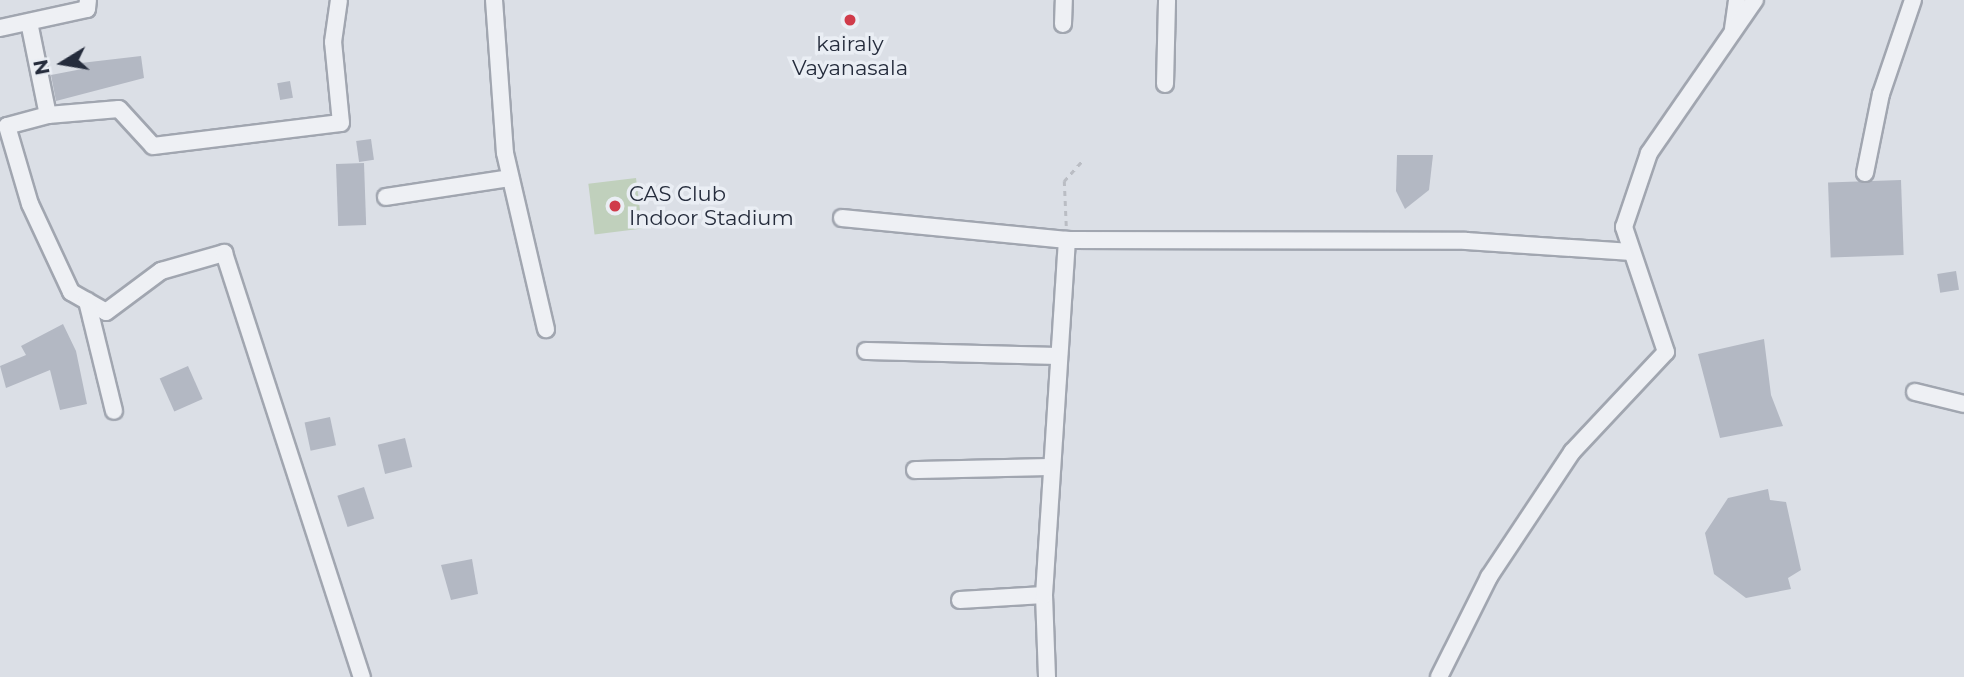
<!DOCTYPE html>
<style>
body{margin:0}
#map{position:relative;width:1964px;height:677px;overflow:hidden;background:#dbdfe6;font-family:Montserrat,sans-serif}
div>[style]{position:absolute}
.green>*{inset:0;background:#c0d0bc;transform-origin:0 0}
.building>*{inset:0;background:#b3b8c3;transform-origin:0 0}
.path>*{height:2.5px;margin-top:-1.25px;transform-origin:0;background:repeating-linear-gradient(90deg,#babdc4 0 5px,transparent 0 10px)}
.roads{filter:drop-shadow(2px 0 #a1a6b0) drop-shadow(-2px 0 #a1a6b0) drop-shadow(0 2px #a1a6b0) drop-shadow(0 -2px #a1a6b0)}
.street>*{height:16px;margin:-8px;padding:0 8px;transform-origin:8px;border-radius:8px;background:#eef0f4}
.dots>*{width:19px;height:19px;translate:-50% -50%;box-sizing:border-box;border:4px solid #eaeef4;border-radius:50%}
span{translate:-50% -50%;white-space:nowrap;text-align:center;line-height:1.15;-webkit-text-stroke:7px #eaeef4;paint-order:stroke}
.poi-label{font-size:21px;color:#252c3c}
.left{translate:0 -50%;text-align:left}
.north{position:absolute;left:28px;top:28px;width:70px;height:70px;-webkit-text-stroke:5px #eaeef4;paint-order:stroke;rotate:259deg;font-size:19px;font-weight:700;line-height:28px;text-align:center;color:#252c3c}
.north::after{content:'';display:block;margin:auto;width:24px;height:32px;background:#252c3c;clip-path:polygon(50% 0,100% 100%,50% 72%,0 100%)}
</style>
<div id="map">
<div class="green">
<div style="left:636px;top:178px;width:51px;height:48px;rotate:83deg"></div>
</div>
<div class="building">
<div style="clip-path:polygon(141px 56px,144px 78px,56px 101px,51px 75px,82px 69px,81px 63px)"></div>
<div style="left:290px;top:81px;width:17px;height:13px;rotate:80deg"></div>
<div style="left:371px;top:139px;width:21px;height:15px;rotate:82deg"></div>
<div style="clip-path:polygon(1397px 155px,1433px 155px,1429px 190px,1405px 209px,1396px 191px)"></div>
<div style="left:364px;top:163px;width:62px;height:28px;rotate:88deg"></div>
<div style="left:1901px;top:180px;width:75px;height:73px;rotate:88deg"></div>
<div style="left:1956px;top:271px;width:19px;height:19px;rotate:81deg"></div>
<div style="clip-path:polygon(63px 324px,76px 351px,87px 404px,60px 410px,50px 370px,6px 388px,0 366px,26px 355px,21px 346px)"></div>
<div style="clip-path:polygon(1764px 339px,1771px 395px,1783px 426px,1720px 438px,1698px 354px)"></div>
<div style="left:188px;top:366px;width:36px;height:31px;rotate:66deg"></div>
<div style="left:330px;top:417px;width:29px;height:26px;rotate:78deg"></div>
<div style="left:405px;top:438px;width:30px;height:28px;rotate:76deg"></div>
<div style="left:364px;top:487px;width:33px;height:28px;rotate:72deg"></div>
<div style="clip-path:polygon(1768px 489px,1770px 500px,1786px 502px,1801px 570px,1788px 578px,1791px 589px,1746px 598px,1714px 574px,1705px 533px,1728px 498px)"></div>
<div style="clip-path:polygon(472px 559px,478px 594px,451px 600px,441px 565px)"></div>
</div>
<div class="path">
<div style="left:1066px;top:226px;width:45px;rotate:-92.5deg"></div>
<div style="left:1064px;top:181px;width:30px;rotate:-48deg"></div>
</div>
<div class="roads">
<div class="street">
<div style="left:494px;top:0;width:153px;rotate:85.9deg"></div>
<div style="left:505px;top:153px;width:181px;rotate:76.9deg"></div>
<div style="left:29px;top:22px;width:95px;rotate:78.5deg"></div>
<div style="left:48px;top:115px;width:42px;rotate:165deg"></div>
<div style="left:7px;top:126px;width:81px;rotate:73.6deg"></div>
<div style="left:30px;top:204px;width:97px;rotate:65deg"></div>
<div style="left:71px;top:292px;width:40px;rotate:29.7deg"></div>
<div style="left:106px;top:312px;width:69px;rotate:-36.7deg"></div>
<div style="left:161px;top:271px;width:66px;rotate:-15.9deg"></div>
<div style="left:224px;top:253px;width:446px;rotate:72deg"></div>
<div style="left:1063px;top:24px;width:24px;rotate:-88deg"></div>
<div style="left:0;top:28px;width:89px;rotate:-12.3deg"></div>
<div style="left:87px;top:9px;width:9px;rotate:-84deg"></div>
<div style="left:1733px;top:29px;width:29px;rotate:-82deg"></div>
<div style="left:1165px;top:84px;width:84px;rotate:-88.6deg"></div>
<div style="left:48px;top:115px;width:71px;rotate:-4.8deg"></div>
<div style="left:119px;top:109px;width:50px;rotate:47.4deg"></div>
<div style="left:153px;top:146px;width:189px;rotate:-7deg"></div>
<div style="left:341px;top:123px;width:81px;rotate:-95.6deg"></div>
<div style="left:333px;top:42px;width:42px;rotate:-81.9deg"></div>
<div style="left:1865px;top:173px;width:81px;rotate:-78.6deg"></div>
<div style="left:1881px;top:94px;width:99px;rotate:-71.2deg"></div>
<div style="left:386px;top:197px;width:125px;rotate:-8.7deg"></div>
<div style="left:842px;top:218px;width:226px;rotate:5.6deg"></div>
<div style="left:87px;top:301px;width:113px;rotate:76.2deg"></div>
<div style="left:866px;top:351px;width:193px;rotate:1.5deg"></div>
<div style="left:1915px;top:392px;width:50px;rotate:13.8deg"></div>
<div style="left:915px;top:470px;width:137px;rotate:-1.3deg"></div>
<div style="left:1044px;top:595px;width:82px;rotate:87.9deg"></div>
<div style="left:960px;top:600px;width:84px;rotate:-3.4deg"></div>
<div style="left:1044px;top:595px;width:356px;rotate:-86.3deg"></div>
<div style="left:1067px;top:240px;width:399px;rotate:0.1deg"></div>
<div style="left:1466px;top:241px;width:166px;rotate:3.8deg"></div>
<div style="left:1439px;top:677px;width:112px;rotate:-63.4deg"></div>
<div style="left:1489px;top:577px;width:150px;rotate:-56.4deg"></div>
<div style="left:1572px;top:452px;width:137px;rotate:-46.8deg"></div>
<div style="left:1666px;top:352px;width:132px;rotate:-108.6deg"></div>
<div style="left:1624px;top:227px;width:78px;rotate:-71.3deg"></div>
<div style="left:1649px;top:153px;width:186px;rotate:-55.3deg"></div>
</div>
</div>
<div class="dots">
<div style="left:850px;top:20px;background:#d03b4a"></div>
<div style="left:615px;top:206px;background:#d03b4a"></div>
</div>
<div class="poi-label">
<span style="left:850px;top:56px">kairaly<br>Vayanasala</span>
<span class="left" style="left:629px;top:206px">CAS Club<br>Indoor Stadium</span>
</div>
<div class="north">N</div>
</div>
